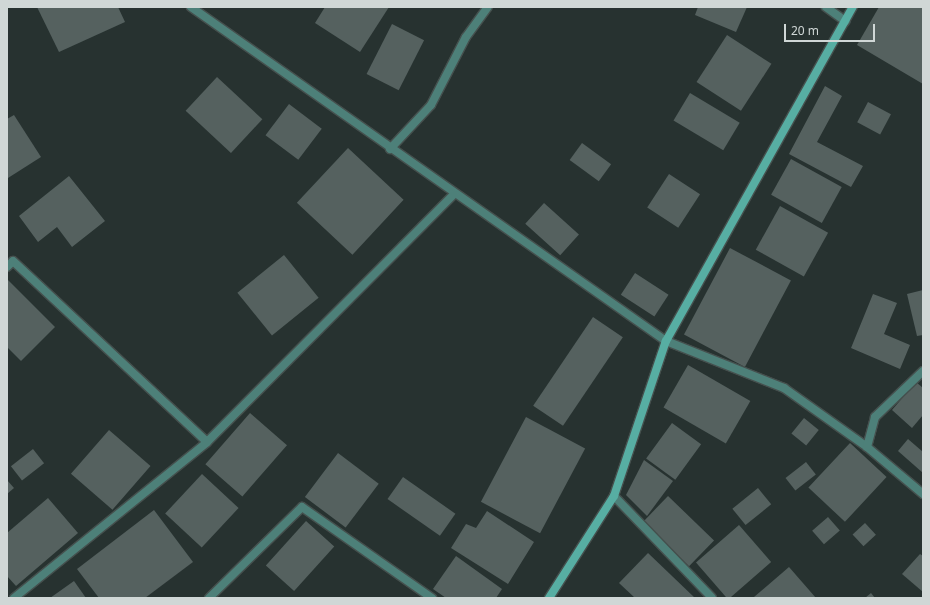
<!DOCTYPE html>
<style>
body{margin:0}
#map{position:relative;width:930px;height:605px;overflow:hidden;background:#273230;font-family:"Noto Sans",sans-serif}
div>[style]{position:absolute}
.building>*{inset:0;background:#55615f;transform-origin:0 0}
.roads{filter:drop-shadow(1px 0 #45504e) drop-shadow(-1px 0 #45504e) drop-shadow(0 1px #45504e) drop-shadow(0 -1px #45504e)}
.street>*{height:8px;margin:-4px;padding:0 4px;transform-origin:4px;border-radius:4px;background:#4d8079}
.secondary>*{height:8px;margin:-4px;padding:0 4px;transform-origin:4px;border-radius:4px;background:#57aea3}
span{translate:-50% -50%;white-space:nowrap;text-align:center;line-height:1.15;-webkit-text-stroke:3.5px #273230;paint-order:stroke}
.frame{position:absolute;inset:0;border:8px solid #d0d7d6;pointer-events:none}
.scale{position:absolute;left:784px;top:24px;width:91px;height:18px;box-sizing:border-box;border:2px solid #d0d7d6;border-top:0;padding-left:5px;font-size:12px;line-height:14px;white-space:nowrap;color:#d0d7d6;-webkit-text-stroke:3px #273230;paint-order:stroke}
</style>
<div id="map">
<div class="building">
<div style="clip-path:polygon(37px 7px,118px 7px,125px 22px,59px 52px)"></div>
<div style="clip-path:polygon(325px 7px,389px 7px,360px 52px,315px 23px)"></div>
<div style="clip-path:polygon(698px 7px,747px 7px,736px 32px,695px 15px)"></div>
<div style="clip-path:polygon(879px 7px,923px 8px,923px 84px,857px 45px)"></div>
<div style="left:392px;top:24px;width:36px;height:56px;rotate:27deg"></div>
<div style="left:727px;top:35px;width:53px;height:56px;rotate:33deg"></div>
<div style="left:217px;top:77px;width:62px;height:46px;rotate:43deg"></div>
<div style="clip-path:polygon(825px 86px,842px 96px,817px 142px,863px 166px,851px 187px,789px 154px)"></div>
<div style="left:690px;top:93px;width:58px;height:32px;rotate:31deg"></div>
<div style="left:868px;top:102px;width:26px;height:23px;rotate:28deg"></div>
<div style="left:289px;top:104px;width:41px;height:39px;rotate:37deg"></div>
<div style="clip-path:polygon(14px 115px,41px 157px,8px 178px,7px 119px)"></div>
<div style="left:582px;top:143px;width:36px;height:21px;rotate:36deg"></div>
<div style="left:348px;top:148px;width:76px;height:75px;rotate:43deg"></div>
<div style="left:791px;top:159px;width:58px;height:41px;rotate:29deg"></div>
<div style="left:669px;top:174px;width:37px;height:40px;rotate:33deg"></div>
<div style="clip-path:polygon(69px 176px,105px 221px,72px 247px,57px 227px,38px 242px,19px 216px)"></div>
<div style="left:544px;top:203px;width:47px;height:28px;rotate:42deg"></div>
<div style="left:780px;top:206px;width:55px;height:50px;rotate:29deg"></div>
<div style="left:730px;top:248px;width:69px;height:98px;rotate:28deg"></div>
<div style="left:284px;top:255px;width:55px;height:60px;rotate:51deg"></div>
<div style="left:635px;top:273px;width:40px;height:26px;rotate:33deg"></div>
<div style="clip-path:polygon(7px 279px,55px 327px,21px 361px,7px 347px)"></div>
<div style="clip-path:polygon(923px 290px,923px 335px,917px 336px,907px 294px)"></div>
<div style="clip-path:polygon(873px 294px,897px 303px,884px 334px,910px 345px,900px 369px,851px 348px)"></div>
<div style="left:593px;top:317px;width:36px;height:107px;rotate:34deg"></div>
<div style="left:688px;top:365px;width:72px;height:49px;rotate:30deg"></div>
<div style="clip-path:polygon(916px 382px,923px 388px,923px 415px,912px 428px,892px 410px)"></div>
<div style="left:250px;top:413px;width:49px;height:68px;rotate:41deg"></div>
<div style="left:526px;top:417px;width:67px;height:96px;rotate:28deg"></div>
<div style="left:804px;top:418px;width:19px;height:20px;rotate:39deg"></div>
<div style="left:672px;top:423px;width:36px;height:44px;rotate:36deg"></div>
<div style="left:109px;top:430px;width:55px;height:58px;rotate:41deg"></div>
<div style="clip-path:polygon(908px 439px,923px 452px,923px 473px,898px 451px)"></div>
<div style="left:850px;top:443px;width:50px;height:61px;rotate:43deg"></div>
<div style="left:33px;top:449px;width:18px;height:28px;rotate:52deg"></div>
<div style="left:338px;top:453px;width:51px;height:55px;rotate:37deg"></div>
<div style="clip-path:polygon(644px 460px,673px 481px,647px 516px,626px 495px)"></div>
<div style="left:806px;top:462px;width:16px;height:26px;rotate:52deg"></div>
<div style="left:202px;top:474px;width:50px;height:54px;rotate:43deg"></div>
<div style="left:403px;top:477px;width:64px;height:27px;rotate:35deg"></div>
<div style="clip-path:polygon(7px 480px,14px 488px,7px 494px)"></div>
<div style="left:758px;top:488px;width:21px;height:33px;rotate:51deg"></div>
<div style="left:668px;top:496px;width:64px;height:36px;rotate:44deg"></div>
<div style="clip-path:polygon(48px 498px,78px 533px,16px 586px,7px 576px,7px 533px)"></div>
<div style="clip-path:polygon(154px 510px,193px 562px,145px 598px,99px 598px,77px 569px)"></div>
<div style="clip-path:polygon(487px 511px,534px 542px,508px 584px,451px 548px,466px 524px,476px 528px)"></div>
<div style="left:828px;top:517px;width:18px;height:21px;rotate:49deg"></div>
<div style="left:306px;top:521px;width:38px;height:60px;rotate:42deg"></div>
<div style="left:865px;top:523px;width:16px;height:17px;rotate:47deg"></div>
<div style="left:739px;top:525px;width:49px;height:57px;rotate:49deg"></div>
<div style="clip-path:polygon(648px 553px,695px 598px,635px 598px,619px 583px)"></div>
<div style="clip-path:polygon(920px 554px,923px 556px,923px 592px,902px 574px)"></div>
<div style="clip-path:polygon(456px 556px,502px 589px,496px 598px,446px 598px,433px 589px)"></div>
<div style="clip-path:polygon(789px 567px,816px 598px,755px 598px,754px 597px)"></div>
<div style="clip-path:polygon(74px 581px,86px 598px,50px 598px)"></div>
<div style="clip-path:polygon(871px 593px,875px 598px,865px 598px)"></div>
</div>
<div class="roads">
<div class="street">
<div style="left:191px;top:7px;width:581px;rotate:35.11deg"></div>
<div style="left:666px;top:341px;width:127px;rotate:21.7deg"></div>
<div style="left:784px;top:388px;width:102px;rotate:35.4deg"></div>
<div style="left:867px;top:447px;width:73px;rotate:40deg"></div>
<div style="left:826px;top:7px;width:24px;rotate:36deg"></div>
<div style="left:390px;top:149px;width:60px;rotate:-47deg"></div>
<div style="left:431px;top:105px;width:76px;rotate:-62.8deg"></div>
<div style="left:466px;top:37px;width:37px;rotate:-54deg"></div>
<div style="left:7px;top:267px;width:8px;rotate:-45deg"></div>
<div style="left:13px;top:261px;width:265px;rotate:43deg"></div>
<div style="left:867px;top:447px;width:31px;rotate:-75deg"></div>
<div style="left:875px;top:417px;width:66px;rotate:-43.8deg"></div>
<div style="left:614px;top:496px;width:141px;rotate:46.1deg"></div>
<div style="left:14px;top:598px;width:248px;rotate:-38.9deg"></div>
<div style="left:207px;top:442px;width:350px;rotate:-45.1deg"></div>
<div style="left:209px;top:598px;width:130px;rotate:-44.4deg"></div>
<div style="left:302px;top:507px;width:159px;rotate:35deg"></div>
</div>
<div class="secondary">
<div style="left:549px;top:598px;width:121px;rotate:-57.5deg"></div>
<div style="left:614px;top:496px;width:163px;rotate:-71.5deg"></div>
<div style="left:666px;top:341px;width:383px;rotate:-60.8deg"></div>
</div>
</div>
<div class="frame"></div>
<div class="scale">20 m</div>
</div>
